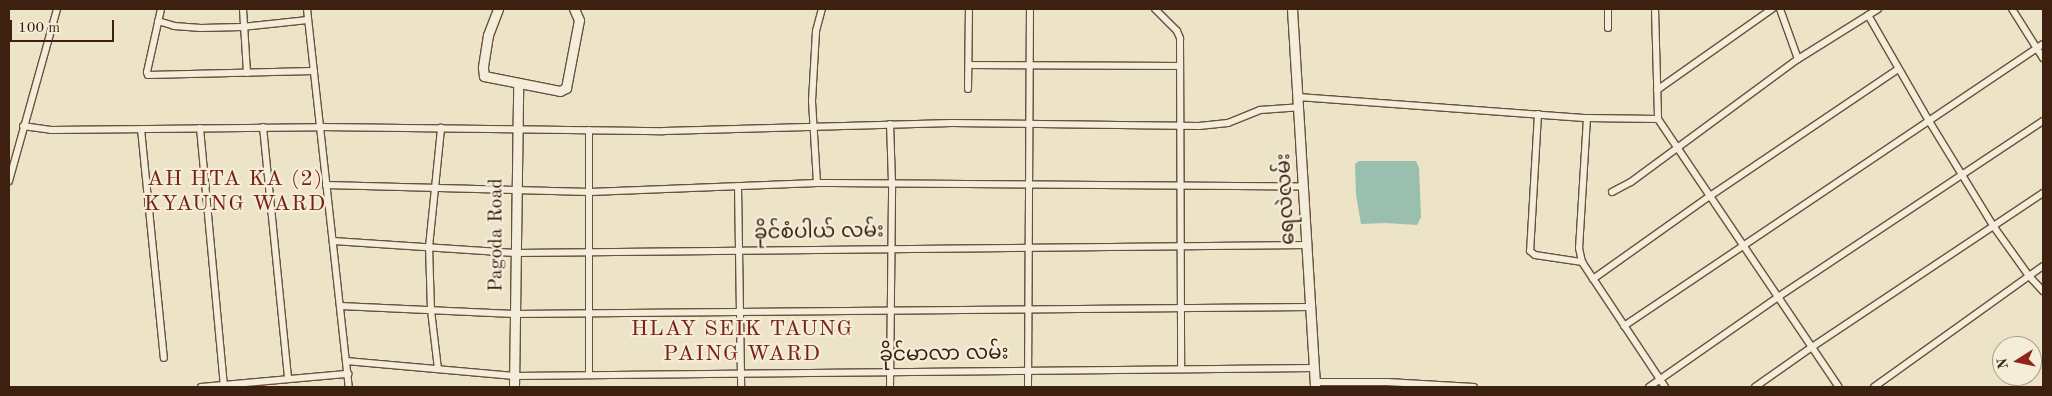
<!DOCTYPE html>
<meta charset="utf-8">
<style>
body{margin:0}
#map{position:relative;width:2052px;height:396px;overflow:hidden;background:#ede3c6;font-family:"Old Standard TT","Noto Sans Myanmar",serif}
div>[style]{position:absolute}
.water>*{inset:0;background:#9abfaf}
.roads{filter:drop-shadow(1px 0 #6a513e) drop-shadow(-1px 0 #6a513e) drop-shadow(0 1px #6a513e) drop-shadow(0 -1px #6a513e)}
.street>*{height:6px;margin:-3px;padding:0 3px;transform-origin:3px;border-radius:3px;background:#f3edda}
.secondary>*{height:9px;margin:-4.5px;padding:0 4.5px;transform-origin:4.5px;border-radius:4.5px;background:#f3edda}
span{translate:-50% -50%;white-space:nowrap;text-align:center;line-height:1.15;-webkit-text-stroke:4.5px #f3edda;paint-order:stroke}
.street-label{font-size:20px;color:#3e2010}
.quarter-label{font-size:22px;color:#7a1f14;letter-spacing:1px}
.frame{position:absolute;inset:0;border:10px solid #3e2010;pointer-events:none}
.north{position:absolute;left:1992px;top:336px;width:50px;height:50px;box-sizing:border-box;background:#f3edda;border:1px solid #ab9b89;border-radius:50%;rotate:260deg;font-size:14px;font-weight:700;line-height:20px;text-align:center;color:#3e2010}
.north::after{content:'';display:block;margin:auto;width:18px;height:22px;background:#8f2418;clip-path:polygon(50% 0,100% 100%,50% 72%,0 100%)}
.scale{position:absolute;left:10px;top:20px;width:104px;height:22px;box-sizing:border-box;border:2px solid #3e2010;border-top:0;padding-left:6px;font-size:15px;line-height:18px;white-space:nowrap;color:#3e2010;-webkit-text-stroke:4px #f3edda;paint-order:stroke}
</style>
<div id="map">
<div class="water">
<div style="clip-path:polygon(1359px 161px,1416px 161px,1419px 168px,1421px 217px,1417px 225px,1385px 223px,1361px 224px,1356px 195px,1355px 164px)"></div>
</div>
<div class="roads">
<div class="street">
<div style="left:161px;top:9px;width:65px;rotate:102.5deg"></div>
<div style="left:147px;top:72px;width:3px;rotate:72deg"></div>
<div style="left:148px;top:75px;width:166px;rotate:-1.4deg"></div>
<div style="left:243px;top:9px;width:64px;rotate:86.4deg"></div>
<div style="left:307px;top:9px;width:380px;rotate:83.7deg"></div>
<div style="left:1155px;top:9px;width:31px;rotate:45deg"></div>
<div style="left:1177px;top:31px;width:8px;rotate:67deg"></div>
<div style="left:1180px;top:38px;width:331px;rotate:89.8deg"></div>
<div style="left:1608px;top:9px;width:19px;rotate:90deg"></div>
<div style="left:1655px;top:9px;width:110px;rotate:88.4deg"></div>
<div style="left:1658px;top:119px;width:323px;rotate:56deg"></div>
<div style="left:1780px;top:9px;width:53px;rotate:70.2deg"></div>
<div style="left:2012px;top:9px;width:58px;rotate:57.7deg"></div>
<div style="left:1868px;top:15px;width:122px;rotate:60.1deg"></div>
<div style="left:1929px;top:121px;width:124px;rotate:58.5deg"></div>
<div style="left:1994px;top:227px;width:60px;rotate:54.5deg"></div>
<div style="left:2029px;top:276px;width:21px;rotate:47deg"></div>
<div style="left:158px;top:21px;width:17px;rotate:17deg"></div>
<div style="left:174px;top:26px;width:27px;rotate:4deg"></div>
<div style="left:201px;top:28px;width:41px;rotate:-1.4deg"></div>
<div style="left:242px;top:27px;width:66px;rotate:-6.1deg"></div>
<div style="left:969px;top:65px;width:211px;rotate:0.3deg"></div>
<div style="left:968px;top:89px;width:80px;rotate:-89.3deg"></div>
<div style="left:1657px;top:90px;width:141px;rotate:-35.2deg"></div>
<div style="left:1298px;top:97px;width:290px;rotate:4.2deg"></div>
<div style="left:1587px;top:118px;width:71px;rotate:0.8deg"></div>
<div style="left:1538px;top:114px;width:137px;rotate:93.3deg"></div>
<div style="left:1530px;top:251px;width:6px;rotate:39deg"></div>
<div style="left:1535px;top:255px;width:48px;rotate:8.5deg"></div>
<div style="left:1587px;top:118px;width:130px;rotate:93.5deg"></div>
<div style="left:1579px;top:248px;width:14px;rotate:78deg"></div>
<div style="left:1582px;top:262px;width:150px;rotate:56.4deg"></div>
<div style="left:23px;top:126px;width:28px;rotate:8deg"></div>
<div style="left:51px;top:130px;width:269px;rotate:-0.6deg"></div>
<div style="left:320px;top:127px;width:344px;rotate:0.7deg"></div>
<div style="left:664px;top:131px;width:288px;rotate:-1.6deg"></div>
<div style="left:952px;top:123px;width:247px;rotate:0.7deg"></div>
<div style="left:1199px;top:126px;width:29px;rotate:-6deg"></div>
<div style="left:1228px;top:123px;width:35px;rotate:-22deg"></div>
<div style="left:1260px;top:110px;width:39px;rotate:-4deg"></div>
<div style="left:263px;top:127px;width:253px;rotate:84.3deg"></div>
<div style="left:200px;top:128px;width:258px;rotate:84.7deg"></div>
<div style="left:141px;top:129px;width:230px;rotate:84.3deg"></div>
<div style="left:589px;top:130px;width:245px;rotate:90deg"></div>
<div style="left:9px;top:181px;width:179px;rotate:-74.4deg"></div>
<div style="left:817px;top:183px;width:82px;rotate:-93.5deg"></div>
<div style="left:812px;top:101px;width:70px;rotate:-86.7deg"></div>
<div style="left:816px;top:31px;width:23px;rotate:-75deg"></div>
<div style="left:326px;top:185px;width:264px;rotate:1.5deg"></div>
<div style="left:590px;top:192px;width:227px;rotate:-2.3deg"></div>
<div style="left:817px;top:183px;width:486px;rotate:0.4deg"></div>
<div style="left:738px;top:186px;width:201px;rotate:89.1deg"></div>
<div style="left:1612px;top:192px;width:21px;rotate:-28deg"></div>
<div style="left:1631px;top:182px;width:207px;rotate:-36.4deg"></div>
<div style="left:1798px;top:59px;width:94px;rotate:-32deg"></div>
<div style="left:333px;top:241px;width:182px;rotate:3.8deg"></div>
<div style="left:515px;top:253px;width:792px;rotate:-0.58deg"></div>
<div style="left:1593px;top:279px;width:143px;rotate:-35.4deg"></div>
<div style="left:1710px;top:196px;width:227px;rotate:-34deg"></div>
<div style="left:340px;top:306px;width:174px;rotate:2.6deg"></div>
<div style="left:514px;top:314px;width:796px;rotate:-0.5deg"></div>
<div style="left:1624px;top:326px;width:505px;rotate:-33.94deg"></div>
<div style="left:346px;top:361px;width:169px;rotate:5.1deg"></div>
<div style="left:514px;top:376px;width:799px;rotate:-0.57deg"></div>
<div style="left:438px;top:369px;width:59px;rotate:-96.8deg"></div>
<div style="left:431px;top:310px;width:63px;rotate:-91.8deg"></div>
<div style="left:429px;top:247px;width:120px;rotate:-84.2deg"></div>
<div style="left:1314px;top:382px;width:73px"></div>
<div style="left:1387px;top:382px;width:87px;rotate:3.3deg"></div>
<div style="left:201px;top:387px;width:148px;rotate:-5.1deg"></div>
<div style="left:890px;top:387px;width:204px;rotate:-89.4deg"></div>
<div style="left:892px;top:183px;width:59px;rotate:-91.9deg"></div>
<div style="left:1028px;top:387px;width:378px;rotate:-89.7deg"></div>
<div style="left:1649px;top:387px;width:157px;rotate:-34.9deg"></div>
<div style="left:1778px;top:297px;width:318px;rotate:-33.6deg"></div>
<div style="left:1755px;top:387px;width:70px;rotate:-35.1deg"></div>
<div style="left:1812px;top:347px;width:278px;rotate:-33.7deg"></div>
<div style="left:1874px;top:387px;width:208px;rotate:-35.6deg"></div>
</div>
<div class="secondary">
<div style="left:498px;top:9px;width:28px;rotate:111deg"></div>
<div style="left:488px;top:35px;width:33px;rotate:99deg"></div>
<div style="left:483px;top:68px;width:8px;rotate:83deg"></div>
<div style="left:484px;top:76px;width:77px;rotate:11.2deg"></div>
<div style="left:560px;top:91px;width:7px;rotate:-27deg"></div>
<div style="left:566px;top:88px;width:69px;rotate:-79.2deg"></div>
<div style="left:579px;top:20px;width:12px;rotate:-114deg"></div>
<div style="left:1292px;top:9px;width:379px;rotate:86.5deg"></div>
<div style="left:514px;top:387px;width:304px;rotate:-89.2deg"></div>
</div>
</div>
<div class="street-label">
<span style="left:1287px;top:199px;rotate:-93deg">ရေလဲလမ်း</span>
<span style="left:819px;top:233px;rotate:-1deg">ခိုင်စံပါယ် လမ်း</span>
<span style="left:497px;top:235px;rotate:-90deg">Pagoda Road</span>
<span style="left:944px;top:355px;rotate:-1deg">ခိုင်မာလာ လမ်း</span>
</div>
<div class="quarter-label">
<span style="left:235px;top:192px">AH HTA KA (2)<br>KYAUNG WARD</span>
<span style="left:742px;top:342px">HLAY SEIK TAUNG<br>PAING WARD</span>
</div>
<div class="frame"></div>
<div class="north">N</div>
<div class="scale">100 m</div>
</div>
